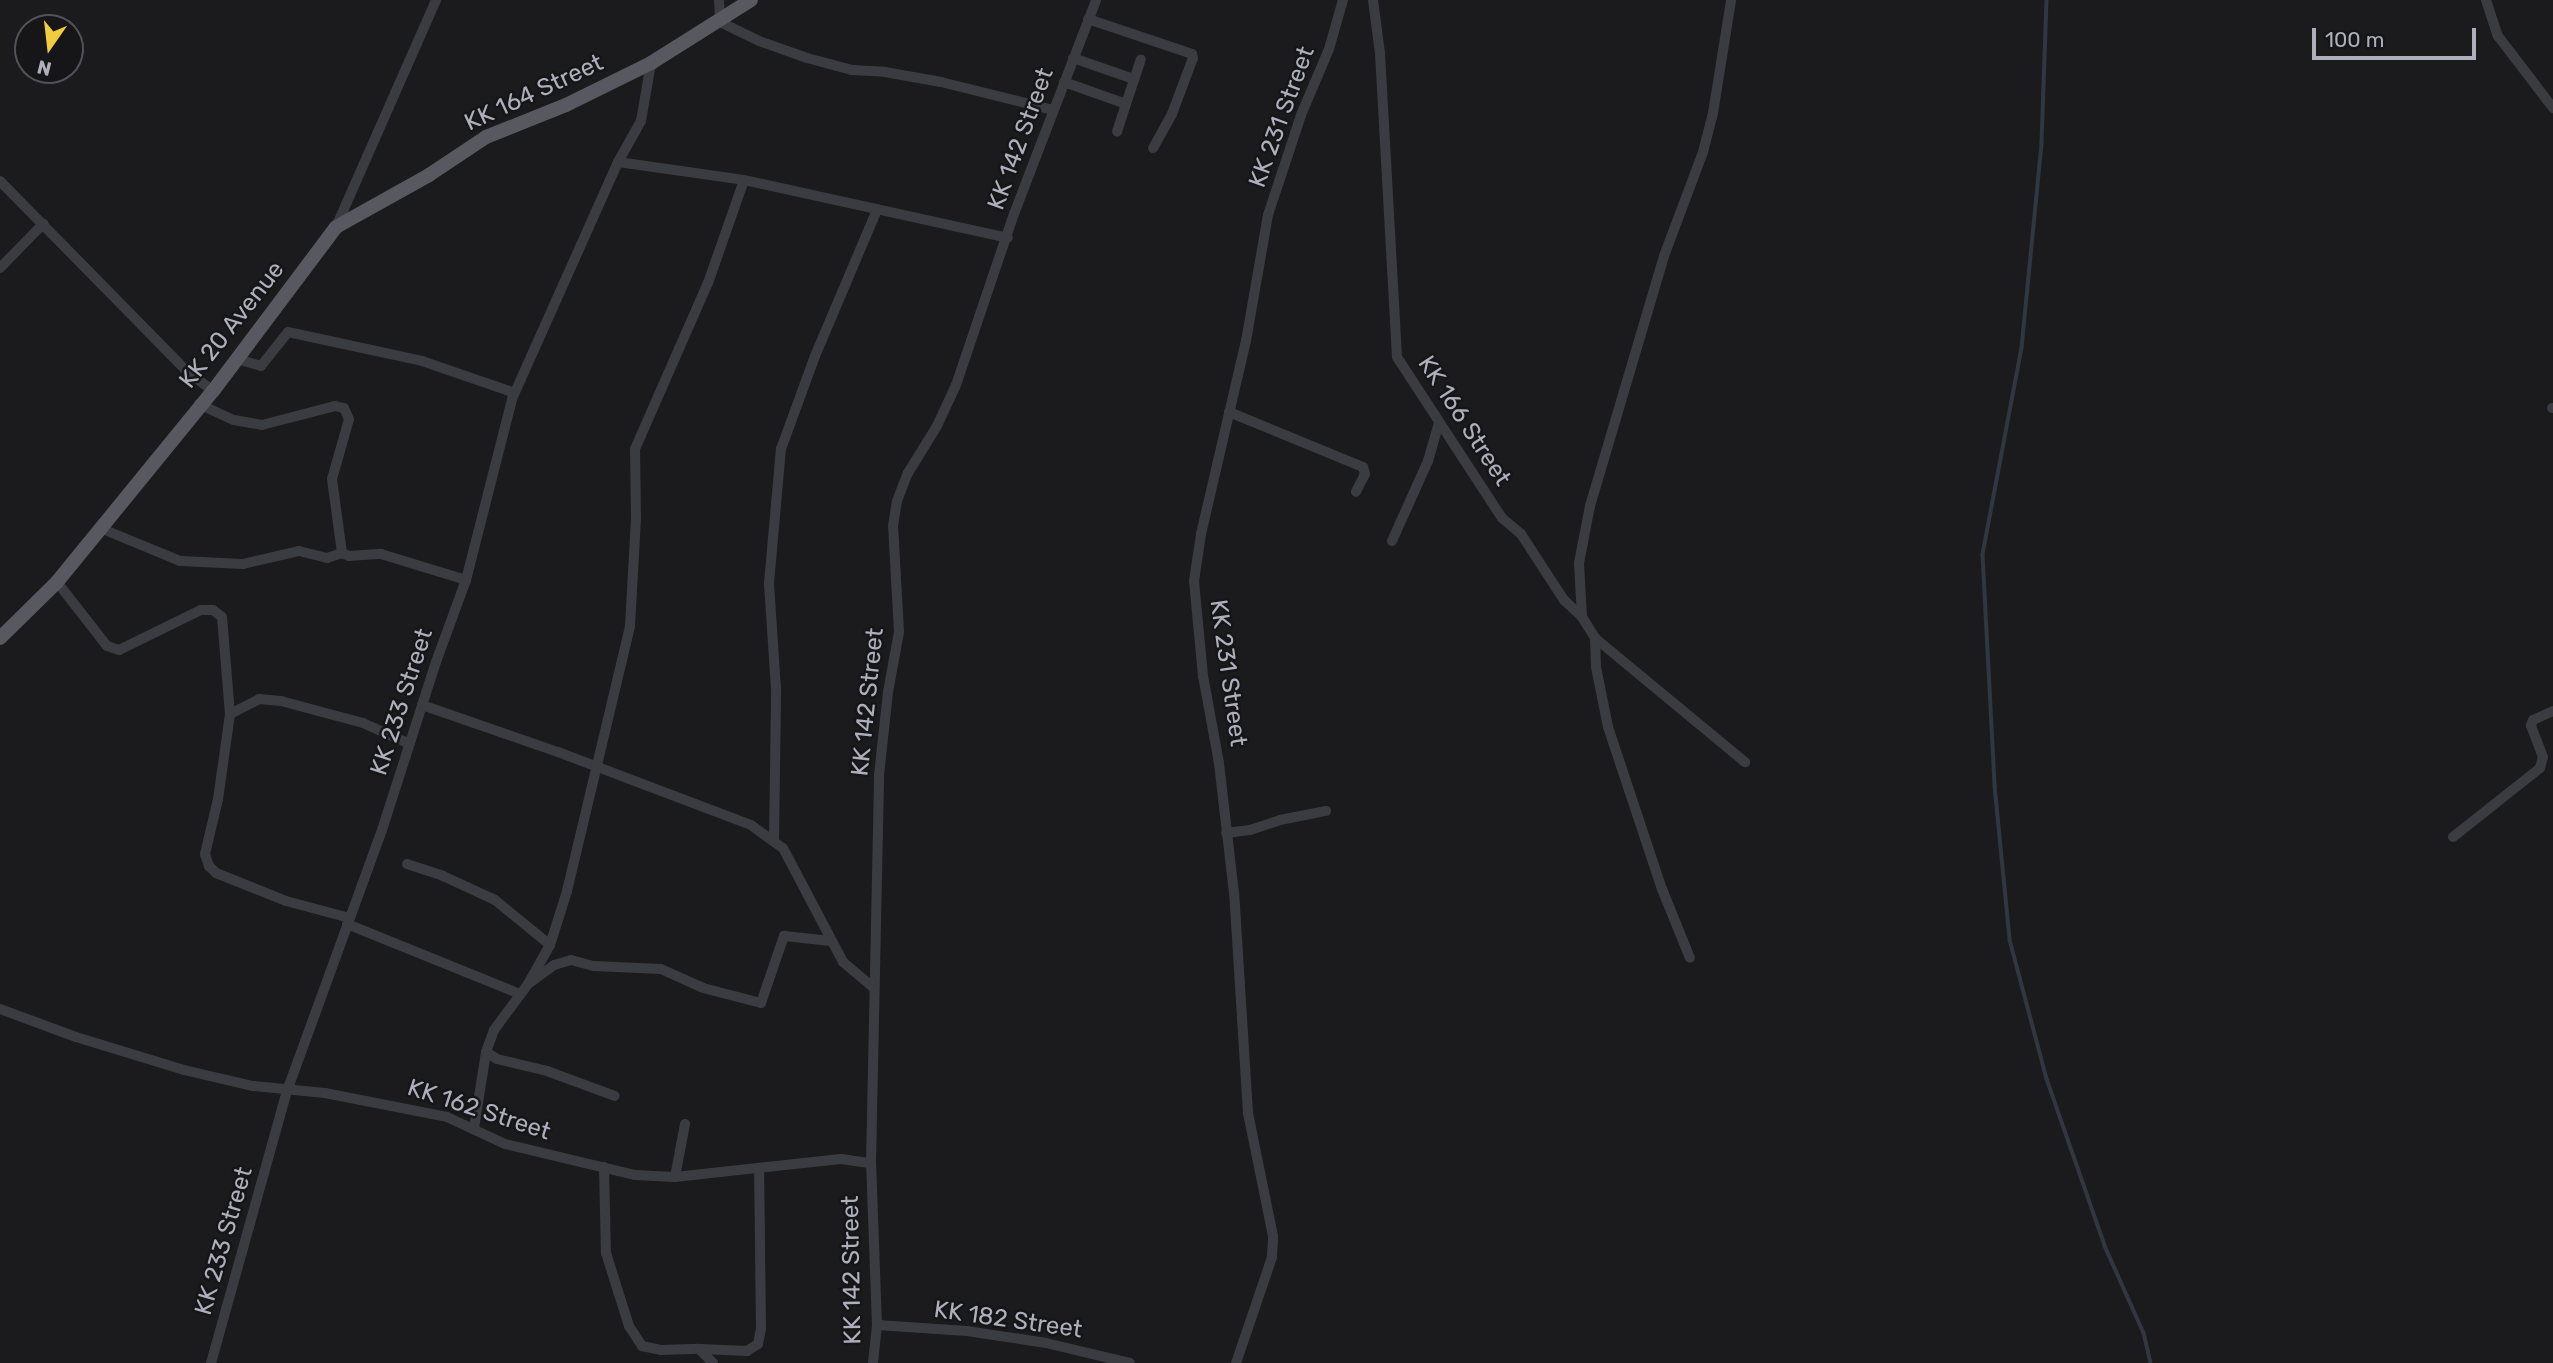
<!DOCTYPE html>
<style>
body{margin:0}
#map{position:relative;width:2553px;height:1363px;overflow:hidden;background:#1b1a1d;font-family:Rubik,sans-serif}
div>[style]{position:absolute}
.stream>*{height:3.5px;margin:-1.75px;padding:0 1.75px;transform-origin:1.75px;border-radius:1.75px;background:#303741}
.minor>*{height:10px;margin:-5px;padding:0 5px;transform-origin:5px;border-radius:5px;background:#3b3c42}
.major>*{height:14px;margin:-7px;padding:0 7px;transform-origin:7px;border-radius:7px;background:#585861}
span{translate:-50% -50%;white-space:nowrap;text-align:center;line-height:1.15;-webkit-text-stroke:5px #161518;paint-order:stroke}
.street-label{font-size:24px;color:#adb0bc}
.north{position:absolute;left:14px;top:14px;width:70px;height:70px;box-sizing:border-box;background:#161518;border:2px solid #52535a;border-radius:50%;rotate:194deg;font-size:19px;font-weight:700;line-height:28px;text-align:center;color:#adb0bc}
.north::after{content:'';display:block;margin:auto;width:24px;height:32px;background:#efcc40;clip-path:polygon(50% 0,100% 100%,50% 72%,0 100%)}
.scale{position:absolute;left:2312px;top:28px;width:164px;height:32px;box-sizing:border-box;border:4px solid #adb0bc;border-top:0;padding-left:9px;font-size:21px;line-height:24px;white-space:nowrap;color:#adb0bc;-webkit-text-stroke:5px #161518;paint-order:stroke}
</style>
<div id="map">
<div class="stream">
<div style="left:2047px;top:0;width:144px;rotate:92deg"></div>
<div style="left:2042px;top:144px;width:205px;rotate:95.6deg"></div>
<div style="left:2022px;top:348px;width:211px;rotate:100.7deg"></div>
<div style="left:1983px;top:555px;width:231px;rotate:87deg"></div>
<div style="left:1995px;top:786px;width:155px;rotate:84.4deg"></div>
<div style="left:2010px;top:940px;width:144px;rotate:75.1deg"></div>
<div style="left:2047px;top:1079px;width:177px;rotate:70.8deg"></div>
<div style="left:2105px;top:1246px;width:95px;rotate:65.9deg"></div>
<div style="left:2144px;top:1333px;width:31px;rotate:77deg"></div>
</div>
<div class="minor">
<div style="left:719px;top:0;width:22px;rotate:87deg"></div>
<div style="left:720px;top:22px;width:43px;rotate:26deg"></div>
<div style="left:759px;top:41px;width:51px;rotate:19.5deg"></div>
<div style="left:807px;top:58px;width:47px;rotate:14.9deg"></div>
<div style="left:852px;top:70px;width:33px;rotate:3deg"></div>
<div style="left:885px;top:72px;width:57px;rotate:10.1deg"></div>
<div style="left:941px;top:82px;width:115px;rotate:14deg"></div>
<div style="left:1373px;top:0;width:53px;rotate:82.5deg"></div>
<div style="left:1380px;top:53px;width:304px;rotate:86.8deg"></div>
<div style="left:1397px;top:357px;width:192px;rotate:56.9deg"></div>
<div style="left:1502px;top:518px;width:25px;rotate:40deg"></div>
<div style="left:1521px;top:534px;width:79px;rotate:56.9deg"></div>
<div style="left:1564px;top:600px;width:25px;rotate:43deg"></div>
<div style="left:1582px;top:617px;width:25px;rotate:58deg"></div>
<div style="left:1595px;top:638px;width:195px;rotate:39.6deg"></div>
<div style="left:2486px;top:0;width:38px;rotate:72deg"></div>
<div style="left:2498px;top:36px;width:91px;rotate:52.6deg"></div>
<div style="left:1088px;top:19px;width:110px;rotate:18.6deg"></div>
<div style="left:1192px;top:54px;width:4px;rotate:76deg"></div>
<div style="left:1193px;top:58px;width:60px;rotate:110.6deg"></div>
<div style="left:1172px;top:114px;width:39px;rotate:119deg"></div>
<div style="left:1073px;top:58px;width:65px;rotate:19deg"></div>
<div style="left:1064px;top:82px;width:66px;rotate:19.5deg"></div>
<div style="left:1126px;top:104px;width:29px;rotate:108deg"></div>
<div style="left:1126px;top:104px;width:47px;rotate:-71.6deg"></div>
<div style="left:618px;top:162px;width:127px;rotate:8.1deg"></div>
<div style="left:744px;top:180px;width:270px;rotate:12.4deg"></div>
<div style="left:0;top:181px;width:268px;rotate:45.5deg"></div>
<div style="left:188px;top:372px;width:31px;rotate:37deg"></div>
<div style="left:336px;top:227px;width:248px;rotate:-66.2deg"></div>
<div style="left:0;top:268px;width:62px;rotate:-45.7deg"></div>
<div style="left:237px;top:359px;width:25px;rotate:16deg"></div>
<div style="left:261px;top:366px;width:43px;rotate:-51.5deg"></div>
<div style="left:288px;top:332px;width:137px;rotate:12.2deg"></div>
<div style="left:422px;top:361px;width:98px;rotate:19deg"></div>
<div style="left:199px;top:404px;width:38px;rotate:25deg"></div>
<div style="left:234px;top:420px;width:28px;rotate:10deg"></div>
<div style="left:262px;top:425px;width:75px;rotate:-14.6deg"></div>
<div style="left:335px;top:406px;width:9px;rotate:13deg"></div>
<div style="left:344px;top:408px;width:12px;rotate:66deg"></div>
<div style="left:349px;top:419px;width:62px;rotate:105.8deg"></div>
<div style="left:332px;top:479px;width:75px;rotate:82.3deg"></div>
<div style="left:342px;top:553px;width:8px;rotate:23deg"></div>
<div style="left:349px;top:556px;width:32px;rotate:-4deg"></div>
<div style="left:381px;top:554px;width:89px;rotate:17deg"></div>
<div style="left:2552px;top:408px;width:1px"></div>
<div style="left:1229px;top:412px;width:145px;rotate:22.3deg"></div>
<div style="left:1363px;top:467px;width:7px;rotate:74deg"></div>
<div style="left:1365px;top:474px;width:20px;rotate:117deg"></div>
<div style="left:100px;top:528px;width:87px;rotate:22.4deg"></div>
<div style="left:180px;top:561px;width:63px;rotate:2.7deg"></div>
<div style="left:243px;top:564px;width:57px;rotate:-13.1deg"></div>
<div style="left:299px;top:551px;width:29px;rotate:14deg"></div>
<div style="left:327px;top:558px;width:16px;rotate:-18deg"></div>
<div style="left:1392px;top:541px;width:88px;rotate:-65.8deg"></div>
<div style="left:1428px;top:461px;width:40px;rotate:-74deg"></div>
<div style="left:57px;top:582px;width:81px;rotate:52deg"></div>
<div style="left:107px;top:646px;width:13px;rotate:18deg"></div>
<div style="left:119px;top:650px;width:91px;rotate:-26deg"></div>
<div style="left:201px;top:610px;width:12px"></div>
<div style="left:213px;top:610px;width:11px;rotate:38deg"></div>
<div style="left:222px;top:617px;width:97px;rotate:85.3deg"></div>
<div style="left:230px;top:714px;width:86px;rotate:98deg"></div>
<div style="left:218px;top:799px;width:57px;rotate:103.3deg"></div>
<div style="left:205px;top:854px;width:13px;rotate:72deg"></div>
<div style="left:209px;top:866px;width:10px;rotate:45deg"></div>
<div style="left:216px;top:873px;width:75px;rotate:21.8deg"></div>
<div style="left:286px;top:901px;width:66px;rotate:14.9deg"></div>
<div style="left:1582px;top:617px;width:54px;rotate:-93.2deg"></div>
<div style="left:1579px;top:563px;width:58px;rotate:-79.1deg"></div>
<div style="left:1590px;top:506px;width:261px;rotate:-73.5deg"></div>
<div style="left:1664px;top:256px;width:111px;rotate:-69.4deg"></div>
<div style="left:1703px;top:152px;width:40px;rotate:-75.6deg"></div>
<div style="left:1713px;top:113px;width:114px;rotate:-80.9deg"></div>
<div style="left:1595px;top:638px;width:29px;rotate:88deg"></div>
<div style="left:1596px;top:667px;width:61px;rotate:78.7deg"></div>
<div style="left:1608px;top:727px;width:171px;rotate:71.6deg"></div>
<div style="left:1662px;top:889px;width:74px;rotate:67.9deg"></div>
<div style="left:422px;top:705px;width:144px;rotate:19.1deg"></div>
<div style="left:558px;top:752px;width:206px;rotate:20.7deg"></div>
<div style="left:751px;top:825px;width:39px;rotate:36deg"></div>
<div style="left:783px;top:848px;width:129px;rotate:62.2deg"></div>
<div style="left:843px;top:962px;width:40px;rotate:40deg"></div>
<div style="left:230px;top:714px;width:33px;rotate:-27deg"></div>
<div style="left:259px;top:699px;width:22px;rotate:5deg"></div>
<div style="left:281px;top:701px;width:85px;rotate:15deg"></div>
<div style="left:363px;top:723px;width:51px;rotate:24.1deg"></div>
<div style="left:1226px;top:833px;width:24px;rotate:-7deg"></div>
<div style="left:1250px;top:830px;width:32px;rotate:-18deg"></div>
<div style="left:1280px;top:820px;width:47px;rotate:-11.1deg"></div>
<div style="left:2453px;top:837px;width:111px;rotate:-38.4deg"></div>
<div style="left:2540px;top:768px;width:11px;rotate:-75deg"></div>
<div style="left:2543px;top:757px;width:34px;rotate:-111deg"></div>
<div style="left:2531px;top:725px;width:5px;rotate:-68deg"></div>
<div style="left:2533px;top:720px;width:22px;rotate:-24deg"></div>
<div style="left:774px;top:840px;width:151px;rotate:-89.2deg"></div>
<div style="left:776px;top:689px;width:106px;rotate:-93.8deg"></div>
<div style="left:769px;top:583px;width:135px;rotate:-84.9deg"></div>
<div style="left:781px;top:449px;width:99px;rotate:-69.9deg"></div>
<div style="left:815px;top:356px;width:159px;rotate:-67deg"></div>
<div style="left:407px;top:864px;width:38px;rotate:18deg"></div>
<div style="left:443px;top:876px;width:57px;rotate:24.8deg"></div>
<div style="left:495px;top:900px;width:71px;rotate:39.3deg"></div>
<div style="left:347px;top:924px;width:187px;rotate:22deg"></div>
<div style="left:528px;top:984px;width:45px;rotate:-60.6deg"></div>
<div style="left:550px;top:945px;width:57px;rotate:-72.5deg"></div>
<div style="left:567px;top:891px;width:272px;rotate:-76.6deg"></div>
<div style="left:630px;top:626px;width:107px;rotate:-86.8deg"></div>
<div style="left:636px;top:519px;width:70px;rotate:-90.8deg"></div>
<div style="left:635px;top:449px;width:181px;rotate:-66.3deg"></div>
<div style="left:708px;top:283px;width:109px;rotate:-70.7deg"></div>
<div style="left:0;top:1009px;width:81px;rotate:20.2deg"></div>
<div style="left:76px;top:1037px;width:113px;rotate:17deg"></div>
<div style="left:184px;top:1070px;width:71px;rotate:13.1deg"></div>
<div style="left:253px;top:1086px;width:72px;rotate:5.6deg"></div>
<div style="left:325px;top:1093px;width:124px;rotate:11.1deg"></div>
<div style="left:447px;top:1117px;width:64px;rotate:25deg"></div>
<div style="left:505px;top:1144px;width:134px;rotate:13.4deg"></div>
<div style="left:635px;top:1175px;width:40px;rotate:2.9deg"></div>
<div style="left:675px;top:1177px;width:167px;rotate:-6.2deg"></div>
<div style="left:841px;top:1159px;width:30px;rotate:8deg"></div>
<div style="left:486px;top:1052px;width:13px;rotate:32deg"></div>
<div style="left:497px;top:1059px;width:51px;rotate:13.5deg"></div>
<div style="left:547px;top:1071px;width:72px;rotate:20.2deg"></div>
<div style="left:474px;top:1128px;width:77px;rotate:-81deg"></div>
<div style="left:486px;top:1052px;width:23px;rotate:-70deg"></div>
<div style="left:494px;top:1030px;width:57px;rotate:-53.5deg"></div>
<div style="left:528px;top:984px;width:32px;rotate:-36deg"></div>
<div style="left:554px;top:965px;width:18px;rotate:-16deg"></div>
<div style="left:571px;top:960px;width:24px;rotate:15deg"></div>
<div style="left:594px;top:966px;width:67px;rotate:2.6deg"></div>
<div style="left:661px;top:969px;width:46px;rotate:24.3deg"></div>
<div style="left:703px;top:988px;width:60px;rotate:14.5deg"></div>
<div style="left:761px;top:1003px;width:71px;rotate:-71.1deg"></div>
<div style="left:784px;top:936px;width:47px;rotate:6.1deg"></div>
<div style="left:604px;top:1167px;width:86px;rotate:88.7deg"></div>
<div style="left:606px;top:1253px;width:77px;rotate:72.5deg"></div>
<div style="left:629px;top:1326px;width:24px;rotate:57deg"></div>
<div style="left:642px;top:1346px;width:19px;rotate:12deg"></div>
<div style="left:661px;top:1350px;width:38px;rotate:-2deg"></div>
<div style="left:699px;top:1349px;width:20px;rotate:45deg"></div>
<div style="left:675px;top:1177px;width:54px;rotate:-79.3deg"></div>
<div style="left:877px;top:1325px;width:90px;rotate:3.8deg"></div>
<div style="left:967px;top:1331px;width:80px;rotate:8.6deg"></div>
<div style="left:1046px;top:1343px;width:86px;rotate:13.4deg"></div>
<div style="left:701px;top:1349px;width:46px;rotate:2.5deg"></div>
<div style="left:747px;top:1351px;width:13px;rotate:-32deg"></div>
<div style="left:758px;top:1344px;width:16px;rotate:-79deg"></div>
<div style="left:761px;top:1328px;width:159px;rotate:-90.7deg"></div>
<div style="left:211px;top:1363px;width:282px;rotate:-74.4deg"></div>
<div style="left:287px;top:1091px;width:278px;rotate:-70deg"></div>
<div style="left:382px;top:830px;width:176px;rotate:-72.2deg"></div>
<div style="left:436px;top:662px;width:87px;rotate:-69.9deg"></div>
<div style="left:466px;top:580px;width:187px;rotate:-75.7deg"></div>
<div style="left:512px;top:399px;width:260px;rotate:-65.9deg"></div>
<div style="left:618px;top:162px;width:47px;rotate:-60.7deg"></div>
<div style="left:641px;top:121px;width:59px;rotate:-80.2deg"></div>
<div style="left:873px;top:1363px;width:38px;rotate:-84deg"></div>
<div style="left:877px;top:1325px;width:162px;rotate:-92.1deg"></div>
<div style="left:871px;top:1163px;width:388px;rotate:-88.8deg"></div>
<div style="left:879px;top:775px;width:83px;rotate:-83.8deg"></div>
<div style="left:888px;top:692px;width:61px;rotate:-79.6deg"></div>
<div style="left:899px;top:632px;width:106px;rotate:-93.2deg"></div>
<div style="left:893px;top:526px;width:25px;rotate:-81deg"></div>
<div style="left:897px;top:501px;width:30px;rotate:-69deg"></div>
<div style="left:908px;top:473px;width:55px;rotate:-58.3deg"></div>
<div style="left:937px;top:426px;width:45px;rotate:-65.1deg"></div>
<div style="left:956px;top:385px;width:181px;rotate:-71.3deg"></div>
<div style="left:1014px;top:214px;width:229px;rotate:-69deg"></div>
<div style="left:1236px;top:1363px;width:112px;rotate:-71.2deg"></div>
<div style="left:1272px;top:1257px;width:21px;rotate:-87deg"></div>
<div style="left:1273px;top:1236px;width:126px;rotate:-101.5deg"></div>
<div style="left:1248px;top:1113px;width:220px;rotate:-93.6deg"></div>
<div style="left:1234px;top:893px;width:131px;rotate:-96.6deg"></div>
<div style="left:1219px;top:763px;width:88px;rotate:-100.4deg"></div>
<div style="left:1203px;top:676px;width:95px;rotate:-95.4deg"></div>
<div style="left:1194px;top:581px;width:48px;rotate:-81.5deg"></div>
<div style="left:1201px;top:534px;width:198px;rotate:-76.9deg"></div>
<div style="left:1246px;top:341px;width:128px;rotate:-80.1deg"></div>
<div style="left:1268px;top:215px;width:105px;rotate:-71.7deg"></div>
<div style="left:1301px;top:115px;width:72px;rotate:-67deg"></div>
<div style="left:1329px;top:49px;width:51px;rotate:-74.1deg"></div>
</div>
<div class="major">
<div style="left:0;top:638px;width:80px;rotate:-44.5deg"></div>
<div style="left:57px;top:582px;width:247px;rotate:-50.8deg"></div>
<div style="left:213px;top:391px;width:205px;rotate:-53.1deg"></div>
<div style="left:336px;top:227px;width:107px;rotate:-29.2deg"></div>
<div style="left:429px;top:175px;width:69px;rotate:-33.7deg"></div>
<div style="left:486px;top:137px;width:86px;rotate:-21.8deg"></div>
<div style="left:566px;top:105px;width:95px;rotate:-26.3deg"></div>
<div style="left:651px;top:63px;width:118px;rotate:-32.2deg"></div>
</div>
<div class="street-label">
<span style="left:534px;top:93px;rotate:-25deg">KK 164 Street</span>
<span style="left:1282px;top:117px;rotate:-70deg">KK 231 Street</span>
<span style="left:1021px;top:139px;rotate:-70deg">KK 142 Street</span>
<span style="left:232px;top:325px;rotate:-52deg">KK 20 Avenue</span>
<span style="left:1464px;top:421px;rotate:57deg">KK 166 Street</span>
<span style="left:1228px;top:673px;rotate:82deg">KK 231 Street</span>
<span style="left:402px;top:702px;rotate:-72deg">KK 233 Street</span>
<span style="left:868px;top:702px;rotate:-84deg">KK 142 Street</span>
<span style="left:479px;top:1110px;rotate:18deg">KK 162 Street</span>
<span style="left:224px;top:1241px;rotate:-74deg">KK 233 Street</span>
<span style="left:852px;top:1270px;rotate:-91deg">KK 142 Street</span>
<span style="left:1008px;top:1320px;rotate:8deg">KK 182 Street</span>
</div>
<div class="north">N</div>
<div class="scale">100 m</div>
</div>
